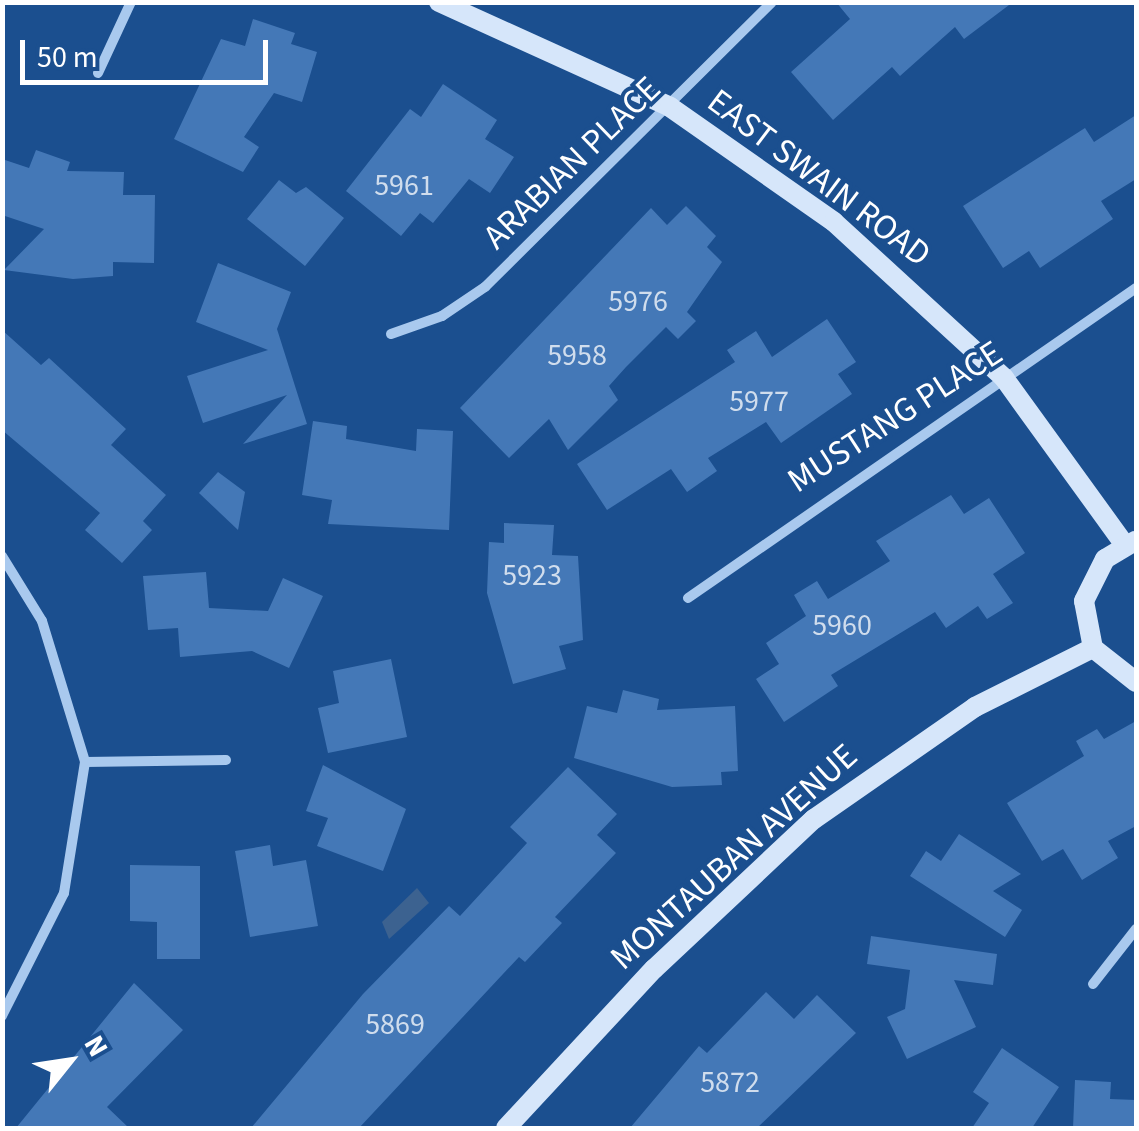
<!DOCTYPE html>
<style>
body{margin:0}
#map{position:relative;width:1139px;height:1131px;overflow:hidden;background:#1b4f8f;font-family:"Source Sans 3",sans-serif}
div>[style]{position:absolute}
.water>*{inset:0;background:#3c6290}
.building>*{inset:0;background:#4478b7}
.street>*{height:10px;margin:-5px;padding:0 5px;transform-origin:5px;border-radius:5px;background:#a9c9ee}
.secondary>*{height:20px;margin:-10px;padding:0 10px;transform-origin:10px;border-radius:10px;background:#d6e6fa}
span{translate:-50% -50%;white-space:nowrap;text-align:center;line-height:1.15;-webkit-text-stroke:8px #1b4f8f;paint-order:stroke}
.number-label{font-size:30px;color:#d0dded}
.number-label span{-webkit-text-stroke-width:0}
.street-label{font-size:35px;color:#fff}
.frame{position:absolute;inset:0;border:5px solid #fff;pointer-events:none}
.north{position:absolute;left:20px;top:1011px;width:100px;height:100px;-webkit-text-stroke:8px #1b4f8f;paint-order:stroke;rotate:60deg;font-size:28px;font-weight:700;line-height:40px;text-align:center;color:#fff}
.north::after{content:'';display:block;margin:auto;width:35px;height:45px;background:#fff;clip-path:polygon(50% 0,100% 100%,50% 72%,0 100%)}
.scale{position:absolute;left:20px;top:40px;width:248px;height:45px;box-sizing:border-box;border:5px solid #fff;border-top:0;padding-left:12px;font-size:30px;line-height:35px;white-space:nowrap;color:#fff;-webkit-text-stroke:8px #1b4f8f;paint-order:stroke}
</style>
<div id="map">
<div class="water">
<div style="clip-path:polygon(417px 888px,429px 903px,389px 939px,382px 922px)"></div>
</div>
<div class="building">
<div style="clip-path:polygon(836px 2px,1013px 2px,964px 39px,955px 27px,900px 76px,892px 67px,833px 120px,791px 72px,850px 19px)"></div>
<div style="clip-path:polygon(253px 19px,295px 33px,291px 44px,317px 52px,302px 102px,274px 93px,244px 137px,259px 147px,243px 172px,174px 139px,221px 39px,245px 46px)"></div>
<div style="clip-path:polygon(443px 84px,497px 120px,485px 139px,514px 157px,490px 193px,469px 179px,433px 223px,420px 213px,401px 236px,346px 191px,410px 109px,421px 117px)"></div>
<div style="clip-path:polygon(1136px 115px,1136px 179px,1101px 201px,1113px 219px,1040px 268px,1029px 251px,1003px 268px,963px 206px,1085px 128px,1094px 142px)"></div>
<div style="clip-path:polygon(36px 150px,70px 162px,67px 171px,124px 172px,123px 195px,155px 195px,154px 263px,113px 262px,113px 276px,73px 279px,4px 270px,44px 229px,2px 215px,2px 159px,29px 168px)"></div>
<div style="clip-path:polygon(279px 180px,296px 193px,306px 187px,344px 218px,305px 266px,247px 219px)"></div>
<div style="clip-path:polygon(686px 206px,716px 236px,707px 247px,722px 262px,687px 312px,696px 321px,678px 339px,666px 327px,626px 367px,609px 386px,618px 400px,568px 450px,549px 419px,509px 458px,460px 408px,651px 208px,667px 225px)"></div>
<div style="clip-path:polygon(218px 263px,291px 292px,277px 329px,307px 424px,243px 444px,287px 395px,203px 423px,187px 376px,268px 350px,196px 322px)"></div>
<div style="clip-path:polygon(827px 319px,856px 362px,838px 374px,852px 394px,781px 443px,766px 422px,708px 458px,717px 471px,687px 492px,671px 469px,607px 510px,577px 464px,735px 362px,727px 350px,756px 331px,772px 357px)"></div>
<div style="clip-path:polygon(2px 330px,41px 365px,49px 358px,126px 429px,111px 445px,166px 495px,143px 521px,152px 530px,122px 563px,85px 530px,100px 513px,2px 430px)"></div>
<div style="clip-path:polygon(313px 421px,347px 426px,346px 439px,416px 451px,417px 429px,453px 431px,449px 530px,328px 524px,332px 500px,302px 495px)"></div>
<div style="clip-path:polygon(218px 472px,245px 492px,238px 530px,199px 493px)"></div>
<div style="clip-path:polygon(951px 495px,964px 514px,989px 498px,1025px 553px,993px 574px,1013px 603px,987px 619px,978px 606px,946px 628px,935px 612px,831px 675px,838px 686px,784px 722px,756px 679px,779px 664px,766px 643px,806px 616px,794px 595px,817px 581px,828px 599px,890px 561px,876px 541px)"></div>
<div style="clip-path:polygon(504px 523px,554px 525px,552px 555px,578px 556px,583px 640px,559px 646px,566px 669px,513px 684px,487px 593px,489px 542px,504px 543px)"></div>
<div style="clip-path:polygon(206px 572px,209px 608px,268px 611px,283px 578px,323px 596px,289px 668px,252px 651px,180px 657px,178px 628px,148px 630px,143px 576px)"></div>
<div style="clip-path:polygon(391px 659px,407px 737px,328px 753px,318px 708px,339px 703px,333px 671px)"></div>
<div style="clip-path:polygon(623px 690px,659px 699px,657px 710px,735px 706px,738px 771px,721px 772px,722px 785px,672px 787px,574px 758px,587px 706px,617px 713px)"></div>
<div style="clip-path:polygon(1136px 721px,1136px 826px,1108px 841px,1118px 858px,1082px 880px,1063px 849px,1042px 861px,1007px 803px,1084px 756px,1076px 741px,1097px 729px,1104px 739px)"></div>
<div style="clip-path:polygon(323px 765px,406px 809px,383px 871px,317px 846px,328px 818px,306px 811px)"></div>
<div style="clip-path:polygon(568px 767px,617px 814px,597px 835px,616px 853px,555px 917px,562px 923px,525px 962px,519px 957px,359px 1128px,251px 1128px,363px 994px,449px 906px,460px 916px,527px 843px,510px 827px)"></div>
<div style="clip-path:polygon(959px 834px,1021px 874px,993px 891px,1022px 910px,1005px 937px,910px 876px,926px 851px,941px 861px)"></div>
<div style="clip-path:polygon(270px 845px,273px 866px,306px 860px,318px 926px,250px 937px,235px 851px)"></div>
<div style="clip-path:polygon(130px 865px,200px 866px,200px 959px,157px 959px,157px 922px,130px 921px)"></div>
<div style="clip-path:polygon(871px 936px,997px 954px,993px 985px,954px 980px,976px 1027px,907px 1059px,887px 1017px,905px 1009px,910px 970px,867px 964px)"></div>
<div style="clip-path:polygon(134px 983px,183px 1030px,107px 1107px,129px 1128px,16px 1128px)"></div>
<div style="clip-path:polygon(766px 992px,794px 1019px,817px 995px,856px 1033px,757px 1128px,630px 1128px,699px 1046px,707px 1053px)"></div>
<div style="clip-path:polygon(1002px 1048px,1059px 1087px,1032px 1128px,972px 1128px,989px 1103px,973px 1092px)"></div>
<div style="clip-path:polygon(1075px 1080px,1111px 1082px,1110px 1099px,1136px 1100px,1136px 1128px,1073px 1128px)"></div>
</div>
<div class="street">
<div style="left:98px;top:73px;width:78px;rotate:-65.1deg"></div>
<div style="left:391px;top:334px;width:54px;rotate:-19.4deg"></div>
<div style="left:442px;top:316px;width:52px;rotate:-34deg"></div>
<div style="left:485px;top:287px;width:404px;rotate:-44.8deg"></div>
<div style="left:2px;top:556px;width:76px;rotate:58.4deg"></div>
<div style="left:42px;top:621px;width:147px;rotate:73deg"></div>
<div style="left:85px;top:762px;width:133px;rotate:99.1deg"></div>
<div style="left:64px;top:893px;width:138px;rotate:116.8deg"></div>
<div style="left:688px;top:598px;width:545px;rotate:-34.68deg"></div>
<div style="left:85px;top:762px;width:141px;rotate:-0.8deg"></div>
<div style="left:1093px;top:984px;width:70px;rotate:-52deg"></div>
</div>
<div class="secondary">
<div style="left:439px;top:2px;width:254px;rotate:24.4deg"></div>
<div style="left:670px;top:107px;width:200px;rotate:35deg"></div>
<div style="left:834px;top:222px;width:231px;rotate:42.5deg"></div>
<div style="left:1004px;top:378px;width:205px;rotate:54.1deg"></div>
<div style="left:1135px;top:541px;width:35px;rotate:149deg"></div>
<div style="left:1105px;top:559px;width:47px;rotate:116.6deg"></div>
<div style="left:1084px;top:601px;width:48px;rotate:79.2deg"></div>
<div style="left:1093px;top:648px;width:55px;rotate:38.3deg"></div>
<div style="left:506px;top:1128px;width:217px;rotate:-47.1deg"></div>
<div style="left:654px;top:969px;width:219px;rotate:-43.2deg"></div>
<div style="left:814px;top:819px;width:196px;rotate:-34.8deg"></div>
<div style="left:975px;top:707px;width:132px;rotate:-26.6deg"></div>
</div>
<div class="number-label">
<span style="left:404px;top:186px">5961</span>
<span style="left:638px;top:302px">5976</span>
<span style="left:577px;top:356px">5958</span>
<span style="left:759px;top:402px">5977</span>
<span style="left:532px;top:576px">5923</span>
<span style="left:842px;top:626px">5960</span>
<span style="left:395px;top:1025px">5869</span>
<span style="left:730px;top:1083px">5872</span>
</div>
<div class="street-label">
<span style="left:572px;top:163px;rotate:-44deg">ARABIAN PLACE</span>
<span style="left:819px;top:178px;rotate:37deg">EAST SWAIN ROAD</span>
<span style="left:895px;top:417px;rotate:-33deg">MUSTANG PLACE</span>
<span style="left:734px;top:857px;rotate:-42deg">MONTAUBAN AVENUE</span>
</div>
<div class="frame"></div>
<div class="north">N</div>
<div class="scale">50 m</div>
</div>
